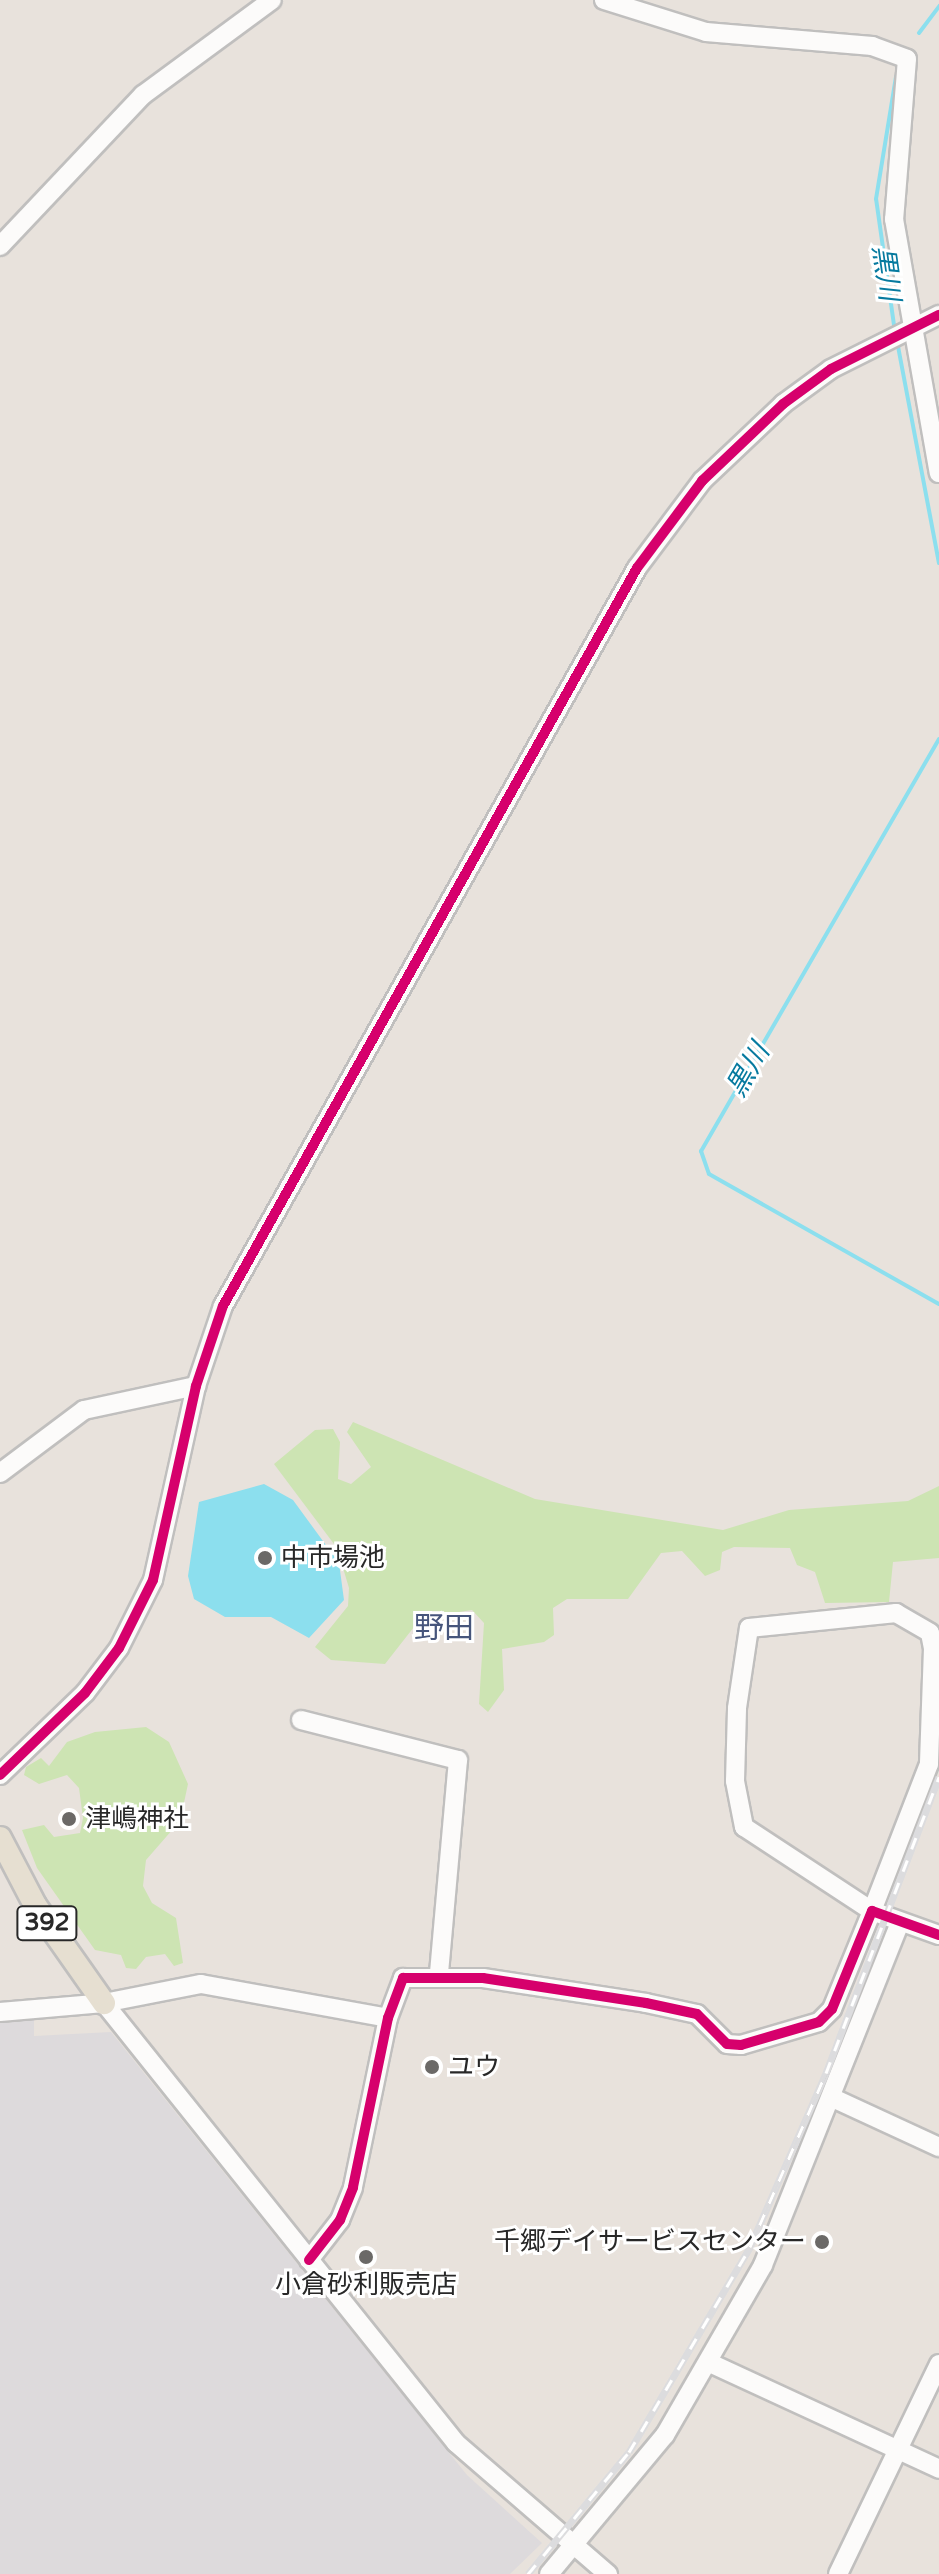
<!DOCTYPE html>
<meta charset="utf-8">
<style>
body{margin:0}
#map{position:relative;width:939px;height:2574px;overflow:hidden;background:#e8e2dc;font-family:"Varela Round","Noto Sans JP",sans-serif}
div>[style]{position:absolute}
.industrial>*{inset:0;background:#dddadc}
.green>*{inset:0;background:#cde4b3}
.water>*{inset:0;background:#8cdfee}
.stream>*{height:4px;margin:-2px;padding:0 2px;transform-origin:2px;border-radius:2px;background:#8cdfee}
.roads{filter:drop-shadow(2px 0 #c0bfbe) drop-shadow(-2px 0 #c0bfbe) drop-shadow(0 2px #c0bfbe) drop-shadow(0 -2px #c0bfbe)}
.minor>*{height:18px;margin:-9px;padding:0 9px;transform-origin:9px;border-radius:9px;background:#fcfbfa}
.major>*{height:22px;margin:-11px;padding:0 11px;transform-origin:11px;border-radius:11px;background:#e6dfd1}
.rail>*{height:7px;margin-top:-3.5px;transform-origin:0;background:repeating-linear-gradient(90deg,#fff 0 12px,#dcdcde 0 24px);box-sizing:border-box;border-block:2px solid #dcdcde}
.cycleway>*{height:10px;margin:-5px;padding:0 5px;transform-origin:5px;border-radius:5px;background:#d6006c}
.dots>*{width:22px;height:22px;translate:-50% -50%;box-sizing:border-box;border:4px solid #fff;border-radius:50%}
span{translate:-50% -50%;white-space:nowrap;text-align:center;line-height:1.15;-webkit-text-stroke:6px #fff;paint-order:stroke}
.shield-label span{padding:2px 6px;background:#fff;border:2px solid;border-radius:6px;-webkit-text-stroke-width:0}
.shield-label{font-size:24px;color:#282828;font-weight:700}
.poi-label{font-size:26px;color:#282828}
.left{translate:0 -50%;text-align:left}
.right{translate:-100% -50%;text-align:right}
.water-label{font-size:28px;color:#067a9f;font-style:italic}
.quarter-label{font-size:30px;color:#46557b}
</style>
<div id="map">
<div class="industrial">
<div style="clip-path:polygon(34px 2016px,34px 2036px,111px 2032px,467px 2475px,542px 2543px,510px 2574px,0 2574px,0 2019px)"></div>
</div>
<div class="green">
<div style="clip-path:polygon(353px 1422px,535px 1499px,723px 1530px,789px 1510px,908px 1501px,939px 1486px,939px 1558px,893px 1562px,889px 1602px,825px 1603px,815px 1572px,797px 1565px,790px 1548px,734px 1547px,722px 1552px,720px 1570px,705px 1576px,682px 1551px,661px 1553px,628px 1599px,567px 1599px,553px 1608px,554px 1635px,544px 1642px,502px 1649px,504px 1690px,488px 1712px,479px 1704px,484px 1623px,472px 1610px,421px 1618px,385px 1664px,331px 1660px,315px 1647px,348px 1606px,349px 1588px,337px 1548px,274px 1464px,315px 1430px,333px 1429px,340px 1442px,338px 1479px,351px 1484px,371px 1467px,347px 1432px)"></div>
<div style="clip-path:polygon(146px 1727px,169px 1742px,188px 1784px,180px 1821px,146px 1860px,143px 1886px,152px 1903px,176px 1918px,183px 1963px,174px 1966px,165px 1954px,146px 1957px,136px 1969px,126px 1968px,121px 1955px,95px 1950px,37px 1868px,22px 1830px,44px 1825px,54px 1837px,80px 1833px,83px 1818px,79px 1788px,67px 1775px,39px 1784px,24px 1775px,26px 1767px,41px 1758px,49px 1766px,67px 1742px,95px 1732px)"></div>
</div>
<div class="water">
<div style="clip-path:polygon(264px 1484px,293px 1500px,339px 1563px,344px 1600px,309px 1638px,271px 1617px,225px 1617px,194px 1599px,188px 1576px,199px 1502px)"></div>
</div>
<div class="stream">
<div style="left:919px;top:33px;width:34px;rotate:-53deg"></div>
<div style="left:895px;top:332px;width:134px;rotate:-98.1deg"></div>
<div style="left:876px;top:199px;width:124px;rotate:-80.7deg"></div>
<div style="left:897px;top:341px;width:226px;rotate:79.3deg"></div>
<div style="left:939px;top:739px;width:476px;rotate:120deg"></div>
<div style="left:701px;top:1151px;width:24px;rotate:71deg"></div>
<div style="left:709px;top:1174px;width:264px;rotate:29.5deg"></div>
</div>
<div class="roads">
<div class="minor">
<div style="left:604px;top:0;width:107px;rotate:17.4deg"></div>
<div style="left:706px;top:32px;width:167px;rotate:4.8deg"></div>
<div style="left:872px;top:46px;width:37px;rotate:20deg"></div>
<div style="left:907px;top:59px;width:161px;rotate:94.6deg"></div>
<div style="left:894px;top:219px;width:258px;rotate:80deg"></div>
<div style="left:0;top:246px;width:208px;rotate:-46.6deg"></div>
<div style="left:143px;top:95px;width:160px;rotate:-36.4deg"></div>
<div style="left:0;top:1473px;width:105px;rotate:-36.9deg"></div>
<div style="left:84px;top:1410px;width:115px;rotate:-12.1deg"></div>
<div style="left:896px;top:1613px;width:39px;rotate:30deg"></div>
<div style="left:930px;top:1633px;width:15px;rotate:79deg"></div>
<div style="left:933px;top:1648px;width:116px;rotate:92deg"></div>
<div style="left:929px;top:1764px;width:158px;rotate:111.2deg"></div>
<div style="left:872px;top:1911px;width:153px;rotate:-146.7deg"></div>
<div style="left:744px;top:1827px;width:47px;rotate:-101.1deg"></div>
<div style="left:735px;top:1781px;width:73px;rotate:-88.4deg"></div>
<div style="left:737px;top:1708px;width:81px;rotate:-81.5deg"></div>
<div style="left:749px;top:1628px;width:148px;rotate:-5.8deg"></div>
<div style="left:301px;top:1720px;width:162px;rotate:14.3deg"></div>
<div style="left:458px;top:1760px;width:214px;rotate:95.1deg"></div>
<div style="left:0;top:1775px;width:118px;rotate:-44deg"></div>
<div style="left:85px;top:1693px;width:56px;rotate:-52.9deg"></div>
<div style="left:119px;top:1648px;width:76px;rotate:-63.4deg"></div>
<div style="left:153px;top:1580px;width:199px;rotate:-77.5deg"></div>
<div style="left:196px;top:1386px;width:84px;rotate:-71.4deg"></div>
<div style="left:223px;top:1306px;width:846px;rotate:-60.71deg"></div>
<div style="left:637px;top:568px;width:109px;rotate:-53.2deg"></div>
<div style="left:702px;top:481px;width:112px;rotate:-43.5deg"></div>
<div style="left:783px;top:404px;width:59px;rotate:-36.1deg"></div>
<div style="left:831px;top:369px;width:121px;rotate:-26.6deg"></div>
<div style="left:104px;top:2003px;width:563px;rotate:51.34deg"></div>
<div style="left:456px;top:2443px;width:201px;rotate:40.8deg"></div>
<div style="left:0;top:2012px;width:104px;rotate:-4.9deg"></div>
<div style="left:104px;top:2003px;width:99px;rotate:-11.1deg"></div>
<div style="left:201px;top:1984px;width:190px;rotate:10.3deg"></div>
<div style="left:835px;top:2099px;width:115px;rotate:24.8deg"></div>
<div style="left:309px;top:2260px;width:51px;rotate:-52.2deg"></div>
<div style="left:340px;top:2220px;width:35px;rotate:-68deg"></div>
<div style="left:353px;top:2187px;width:173px;rotate:-78.3deg"></div>
<div style="left:388px;top:2018px;width:43px;rotate:-69.4deg"></div>
<div style="left:403px;top:1978px;width:80px"></div>
<div style="left:483px;top:1978px;width:165px;rotate:8.7deg"></div>
<div style="left:646px;top:2003px;width:52px;rotate:12.2deg"></div>
<div style="left:697px;top:2014px;width:42px;rotate:45deg"></div>
<div style="left:727px;top:2044px;width:14px;rotate:4deg"></div>
<div style="left:741px;top:2045px;width:81px;rotate:-16.4deg"></div>
<div style="left:819px;top:2022px;width:18px;rotate:-45deg"></div>
<div style="left:832px;top:2009px;width:106px;rotate:-67.8deg"></div>
<div style="left:872px;top:1911px;width:71px;rotate:19.7deg"></div>
<div style="left:710px;top:2363px;width:252px;rotate:24.8deg"></div>
<div style="left:549px;top:2574px;width:181px;rotate:-50.2deg"></div>
<div style="left:665px;top:2435px;width:196px;rotate:-60deg"></div>
<div style="left:763px;top:2265px;width:369px;rotate:-68.2deg"></div>
<div style="left:838px;top:2574px;width:233px;rotate:-64.3deg"></div>
</div>
<div class="major">
<div style="left:0;top:1838px;width:76px;rotate:62.4deg"></div>
<div style="left:35px;top:1905px;width:120px;rotate:54.9deg"></div>
</div>
</div>
<div class="rail">
<div style="left:528px;top:2574px;width:158px;rotate:-50.4deg"></div>
<div style="left:629px;top:2452px;width:238px;rotate:-59.4deg"></div>
<div style="left:750px;top:2247px;width:190px;rotate:-66.4deg"></div>
<div style="left:826px;top:2073px;width:317px;rotate:-69.1deg"></div>
</div>
<div class="cycleway">
<div style="left:0;top:1775px;width:118px;rotate:-44deg"></div>
<div style="left:85px;top:1693px;width:56px;rotate:-52.9deg"></div>
<div style="left:119px;top:1648px;width:76px;rotate:-63.4deg"></div>
<div style="left:153px;top:1580px;width:199px;rotate:-77.5deg"></div>
<div style="left:196px;top:1386px;width:84px;rotate:-71.4deg"></div>
<div style="left:223px;top:1306px;width:846px;rotate:-60.71deg"></div>
<div style="left:637px;top:568px;width:109px;rotate:-53.2deg"></div>
<div style="left:702px;top:481px;width:112px;rotate:-43.5deg"></div>
<div style="left:783px;top:404px;width:59px;rotate:-36.1deg"></div>
<div style="left:831px;top:369px;width:121px;rotate:-26.6deg"></div>
<div style="left:309px;top:2260px;width:51px;rotate:-52.2deg"></div>
<div style="left:340px;top:2220px;width:35px;rotate:-68deg"></div>
<div style="left:353px;top:2187px;width:173px;rotate:-78.3deg"></div>
<div style="left:388px;top:2018px;width:43px;rotate:-69.4deg"></div>
<div style="left:403px;top:1978px;width:80px"></div>
<div style="left:483px;top:1978px;width:165px;rotate:8.7deg"></div>
<div style="left:646px;top:2003px;width:52px;rotate:12.2deg"></div>
<div style="left:697px;top:2014px;width:42px;rotate:45deg"></div>
<div style="left:727px;top:2044px;width:14px;rotate:4deg"></div>
<div style="left:741px;top:2045px;width:81px;rotate:-16.4deg"></div>
<div style="left:819px;top:2022px;width:18px;rotate:-45deg"></div>
<div style="left:832px;top:2009px;width:106px;rotate:-67.8deg"></div>
<div style="left:872px;top:1911px;width:71px;rotate:19.7deg"></div>
</div>
<div class="dots">
<div style="left:265px;top:1558px;background:#6b6967"></div>
<div style="left:69px;top:1819px;background:#6b6967"></div>
<div style="left:432px;top:2067px;background:#6b6967"></div>
<div style="left:822px;top:2242px;background:#6b6967"></div>
<div style="left:366px;top:2257px;background:#6b6967"></div>
</div>
<div class="shield-label">
<span style="left:47px;top:1923px">392</span>
</div>
<div class="poi-label">
<span class="left" style="left:281px;top:1558px">中市場池</span>
<span class="left" style="left:85px;top:1819px">津嶋神社</span>
<span class="left" style="left:448px;top:2067px">ユウ</span>
<span class="right" style="left:806px;top:2242px">千郷デイサービスセンター</span>
<span style="left:366px;top:2285px">小倉砂利販売店</span>
</div>
<div class="water-label">
<span style="left:886px;top:273px;rotate:82deg">黒川</span>
<span style="left:748px;top:1070px;rotate:-60deg">黒川</span>
</div>
<div class="quarter-label">
<span style="left:444px;top:1629px">野田</span>
</div>
</div>
